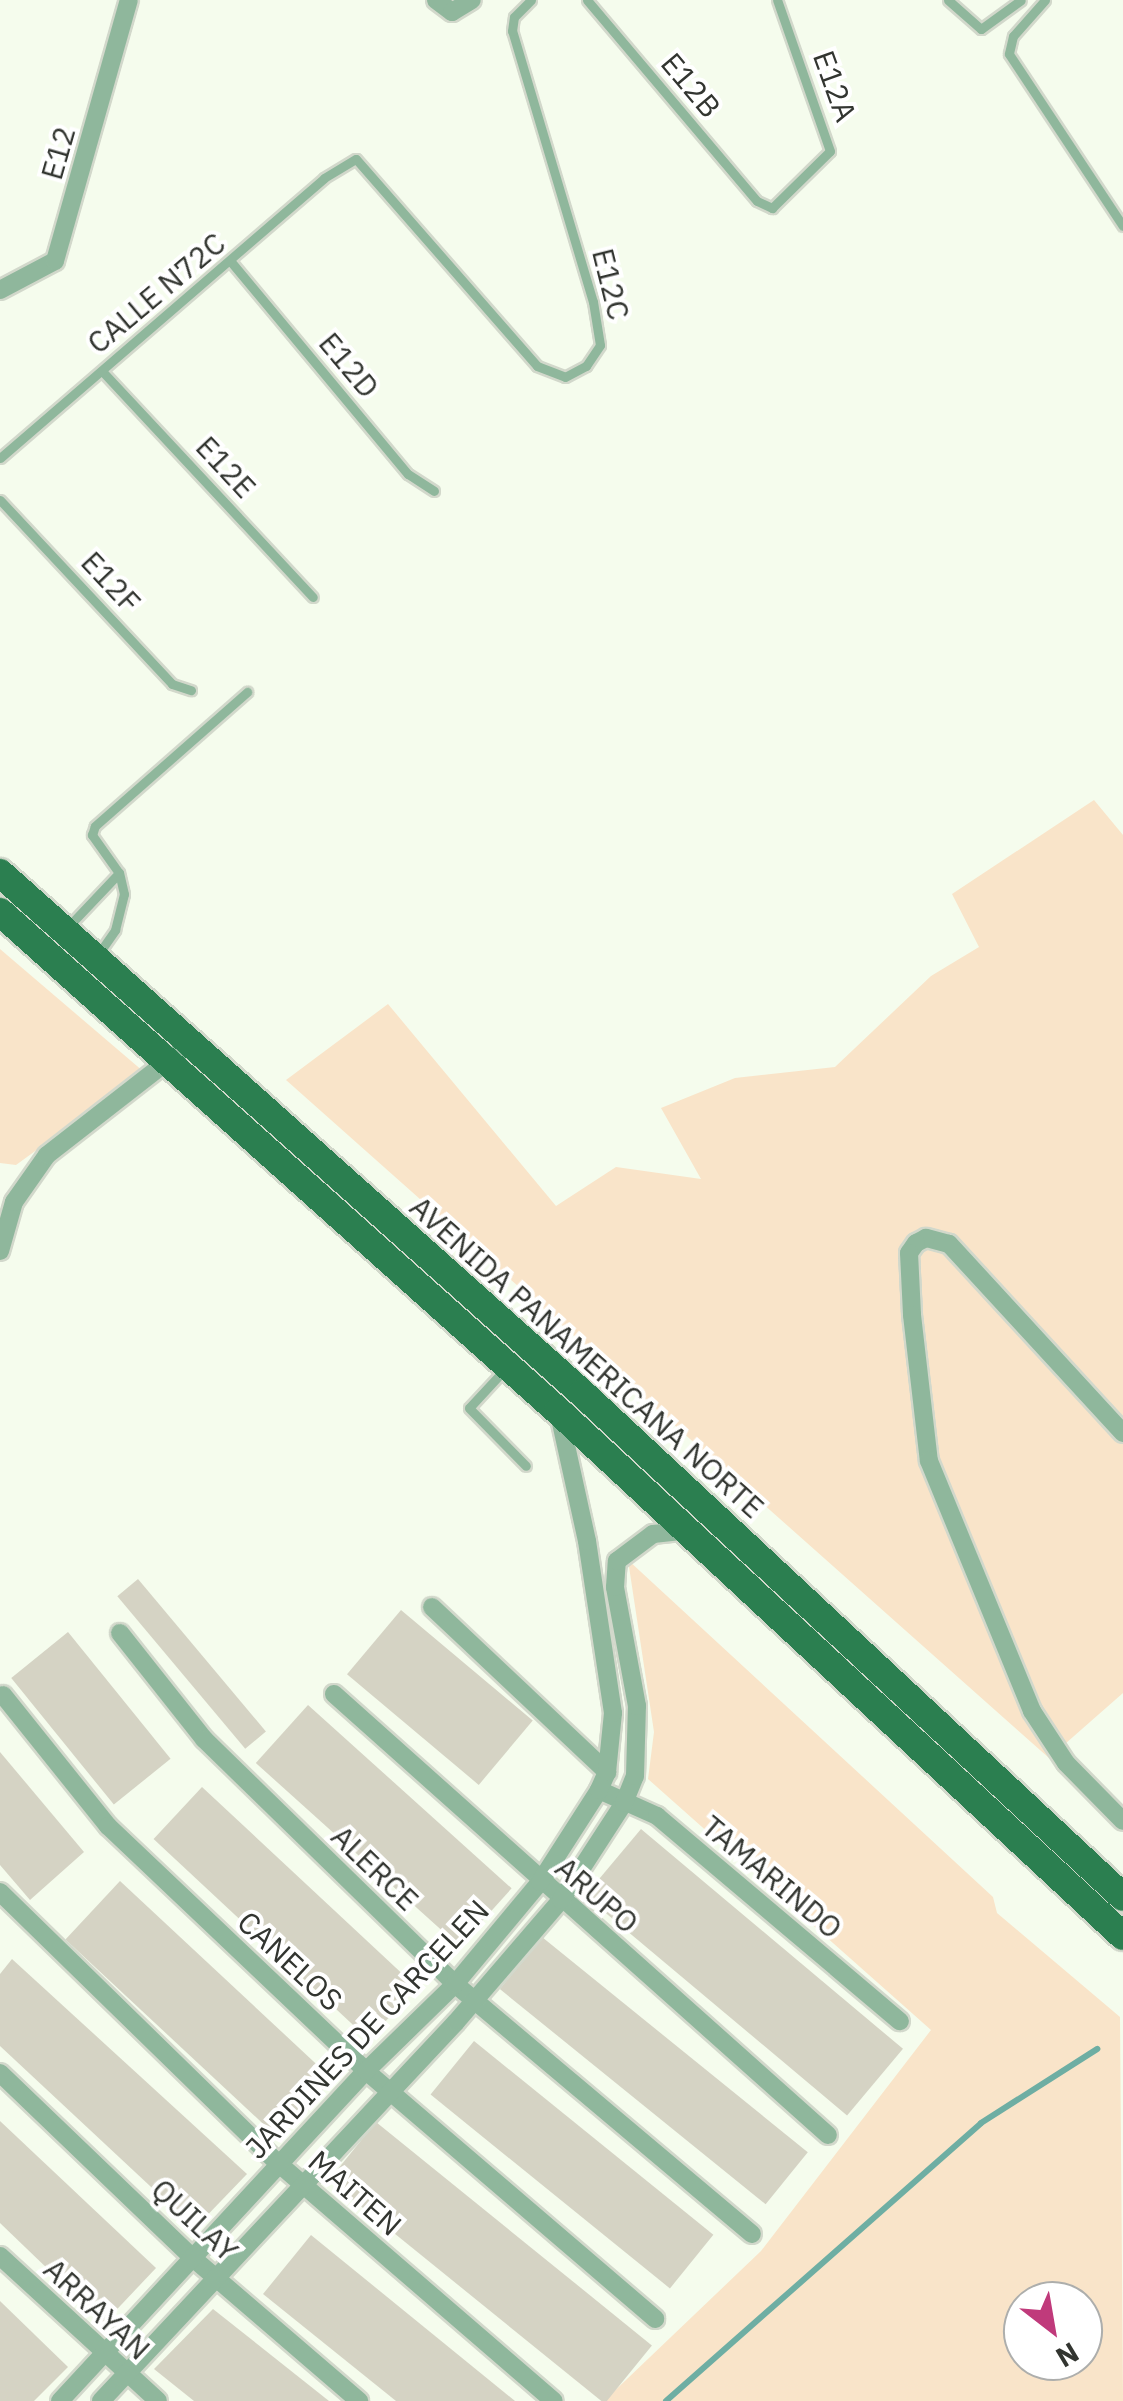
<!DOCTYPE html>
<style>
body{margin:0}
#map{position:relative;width:1123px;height:2401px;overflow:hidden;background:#f5fced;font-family:"IBM Plex Sans",sans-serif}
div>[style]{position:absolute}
.green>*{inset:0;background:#f9e4c9}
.stream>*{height:6px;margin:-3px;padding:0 3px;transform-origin:3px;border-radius:3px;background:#6eaea3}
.building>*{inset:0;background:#d5d3c4;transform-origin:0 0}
.roads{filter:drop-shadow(2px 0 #d2d8cb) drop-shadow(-2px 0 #d2d8cb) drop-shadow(0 2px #d2d8cb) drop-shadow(0 -2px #d2d8cb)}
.service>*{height:9px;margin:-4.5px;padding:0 4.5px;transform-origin:4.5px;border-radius:4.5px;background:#8fb79c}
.minor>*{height:18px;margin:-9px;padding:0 9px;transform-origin:9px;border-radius:9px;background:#8fb79c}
.primary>*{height:28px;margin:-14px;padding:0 14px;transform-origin:14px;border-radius:14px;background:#2b7f50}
span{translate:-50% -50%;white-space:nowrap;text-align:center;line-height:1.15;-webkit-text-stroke:8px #fff;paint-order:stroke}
.street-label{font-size:30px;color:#323530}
.north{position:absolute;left:1003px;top:2281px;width:100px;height:100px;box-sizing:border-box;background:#fff;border:2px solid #adaeac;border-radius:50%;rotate:149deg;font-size:28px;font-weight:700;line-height:40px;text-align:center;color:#323530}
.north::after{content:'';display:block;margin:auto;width:35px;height:45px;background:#c03a7b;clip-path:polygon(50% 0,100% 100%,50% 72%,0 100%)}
</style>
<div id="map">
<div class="green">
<div style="clip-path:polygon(1094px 800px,1123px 835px,1123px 1693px,1049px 1758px,286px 1080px,388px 1004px,556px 1206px,616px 1167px,701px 1179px,661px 1108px,735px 1078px,835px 1067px,931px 976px,979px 947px,952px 894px)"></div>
<div style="clip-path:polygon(0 949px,144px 1072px,16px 1165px,0 1163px)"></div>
<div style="clip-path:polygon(evenodd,628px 1560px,993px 1897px,997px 1913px,1120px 2017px,1123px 2401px,604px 2401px,761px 2251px,931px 2030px,648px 1779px,654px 1732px,628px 1560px,1023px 2301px,1083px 2301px,1083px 2361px,1023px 2361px,1023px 2301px)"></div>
</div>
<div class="stream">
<div style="left:666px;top:2401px;width:420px;rotate:-41.4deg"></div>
<div style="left:981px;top:2123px;width:138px;rotate:-32.5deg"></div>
</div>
<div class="building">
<div style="left:138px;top:1579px;width:199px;height:27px;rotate:50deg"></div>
<div style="left:401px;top:1610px;width:172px;height:84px;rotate:40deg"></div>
<div style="left:68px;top:1632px;width:163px;height:73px;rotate:51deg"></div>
<div style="left:308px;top:1705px;width:274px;height:78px;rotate:42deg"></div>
<div style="clip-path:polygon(0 1752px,84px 1852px,30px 1900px,0 1865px)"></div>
<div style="left:202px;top:1787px;width:294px;height:71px;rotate:43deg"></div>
<div style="left:641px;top:1829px;width:342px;height:87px;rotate:40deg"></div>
<div style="left:120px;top:1881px;width:291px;height:80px;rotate:43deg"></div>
<div style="left:542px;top:1937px;width:342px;height:67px;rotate:39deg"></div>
<div style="clip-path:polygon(12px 1959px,247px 2174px,195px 2228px,0 2046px,0 1974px)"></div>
<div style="left:474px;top:2041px;width:308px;height:69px;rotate:39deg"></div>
<div style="clip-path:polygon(0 2121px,156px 2268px,104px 2323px,0 2223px)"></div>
<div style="left:376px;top:2122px;width:355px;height:75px;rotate:39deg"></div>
<div style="clip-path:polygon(311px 2235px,515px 2401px,396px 2401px,263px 2294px)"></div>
<div style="clip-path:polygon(0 2301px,68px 2367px,34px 2401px,0 2401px)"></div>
<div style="clip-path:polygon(213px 2309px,329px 2401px,194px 2401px,154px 2369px)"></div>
</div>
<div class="roads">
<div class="service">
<div style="left:587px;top:0;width:263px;rotate:49.8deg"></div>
<div style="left:757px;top:201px;width:17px;rotate:25deg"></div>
<div style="left:772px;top:208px;width:81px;rotate:-44.5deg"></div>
<div style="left:830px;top:151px;width:160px;rotate:-109.3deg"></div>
<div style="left:948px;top:0;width:44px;rotate:41.3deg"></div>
<div style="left:981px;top:29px;width:49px;rotate:-35.9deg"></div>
<div style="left:1045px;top:0;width:48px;rotate:131.6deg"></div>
<div style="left:1013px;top:36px;width:18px;rotate:103deg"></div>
<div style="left:1009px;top:54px;width:206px;rotate:56.5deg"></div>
<div style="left:232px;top:263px;width:275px;rotate:50.2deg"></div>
<div style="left:408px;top:474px;width:31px;rotate:33deg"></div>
<div style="left:102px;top:371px;width:309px;rotate:47deg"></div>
<div style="left:0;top:458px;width:428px;rotate:-40.8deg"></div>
<div style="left:324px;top:178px;width:37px;rotate:-31deg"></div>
<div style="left:356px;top:159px;width:275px;rotate:48.8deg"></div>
<div style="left:537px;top:366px;width:30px;rotate:21deg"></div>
<div style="left:565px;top:377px;width:24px;rotate:-28deg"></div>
<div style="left:586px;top:366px;width:25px;rotate:-56deg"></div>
<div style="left:600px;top:345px;width:44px;rotate:-99.2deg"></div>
<div style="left:593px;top:302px;width:283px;rotate:-106.6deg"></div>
<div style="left:512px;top:31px;width:14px;rotate:-82deg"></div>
<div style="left:514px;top:17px;width:24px;rotate:-45deg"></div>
<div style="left:0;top:500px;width:252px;rotate:46.9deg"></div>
<div style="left:172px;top:684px;width:20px;rotate:18deg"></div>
<div style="left:66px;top:929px;width:77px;rotate:-46.6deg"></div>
<div style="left:97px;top:956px;width:32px;rotate:-55deg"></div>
<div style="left:115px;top:930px;width:37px;rotate:-76deg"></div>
<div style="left:124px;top:894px;width:22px;rotate:-103deg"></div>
<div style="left:119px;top:873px;width:47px;rotate:-125.4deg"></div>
<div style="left:92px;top:835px;width:9px;rotate:-72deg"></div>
<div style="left:95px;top:826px;width:203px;rotate:-41.4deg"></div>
<div style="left:506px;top:1368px;width:54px;rotate:132.8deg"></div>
<div style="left:469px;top:1408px;width:81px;rotate:45.5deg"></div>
</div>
<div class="minor">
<div style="left:436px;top:0;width:20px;rotate:37deg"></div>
<div style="left:452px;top:12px;width:23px;rotate:-31deg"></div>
<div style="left:0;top:290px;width:62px;rotate:-27.8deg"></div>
<div style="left:55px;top:261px;width:271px;rotate:-74.2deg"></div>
<div style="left:0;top:1251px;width:51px;rotate:-74.1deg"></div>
<div style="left:14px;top:1202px;width:57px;rotate:-54.9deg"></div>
<div style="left:47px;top:1155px;width:182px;rotate:-37.9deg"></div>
<div style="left:1123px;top:1433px;width:257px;rotate:-132.6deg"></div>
<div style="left:949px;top:1244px;width:24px;rotate:-165deg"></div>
<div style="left:926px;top:1238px;width:11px;rotate:153deg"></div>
<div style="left:916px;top:1243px;width:12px;rotate:125deg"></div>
<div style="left:909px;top:1253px;width:62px;rotate:87.2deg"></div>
<div style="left:912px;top:1315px;width:147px;rotate:83.4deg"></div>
<div style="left:929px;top:1461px;width:270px;rotate:67.6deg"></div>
<div style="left:1032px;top:1711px;width:62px;rotate:56.8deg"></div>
<div style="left:1066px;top:1763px;width:81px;rotate:45.5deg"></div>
<div style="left:432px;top:1607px;width:241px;rotate:43.3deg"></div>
<div style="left:120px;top:1633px;width:135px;rotate:51.6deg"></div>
<div style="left:204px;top:1739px;width:351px;rotate:44.3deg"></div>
<div style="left:455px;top:1984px;width:388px;rotate:40.1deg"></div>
<div style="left:334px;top:1694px;width:662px;rotate:41.76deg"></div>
<div style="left:3px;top:1695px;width:168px;rotate:51.3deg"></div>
<div style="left:108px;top:1826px;width:356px;rotate:43.5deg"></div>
<div style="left:366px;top:2071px;width:381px;rotate:40.6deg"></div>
<div style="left:599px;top:1790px;width:64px;rotate:24.1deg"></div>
<div style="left:657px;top:1816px;width:318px;rotate:40.2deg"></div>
<div style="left:0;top:1892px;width:388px;rotate:44.3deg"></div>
<div style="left:278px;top:2163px;width:364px;rotate:40.8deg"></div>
<div style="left:0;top:2073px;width:269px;rotate:43.8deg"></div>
<div style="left:194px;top:2259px;width:218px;rotate:40.7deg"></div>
<div style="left:0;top:2256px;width:214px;rotate:42.5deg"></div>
<div style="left:60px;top:2401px;width:450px;rotate:-47.2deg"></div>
<div style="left:366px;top:2071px;width:124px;rotate:-44.3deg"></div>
<div style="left:455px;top:1984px;width:133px;rotate:-50.2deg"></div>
<div style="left:540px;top:1882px;width:109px;rotate:-57.3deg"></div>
<div style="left:599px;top:1790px;width:20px;rotate:-66deg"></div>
<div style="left:607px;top:1772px;width:59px;rotate:-84.2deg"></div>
<div style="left:613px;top:1713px;width:174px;rotate:-98.6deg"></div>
<div style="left:587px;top:1541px;width:130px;rotate:-102.4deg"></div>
<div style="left:101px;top:2401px;width:519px;rotate:-46.87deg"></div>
<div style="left:456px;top:2022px;width:161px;rotate:-49.3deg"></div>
<div style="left:561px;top:1900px;width:116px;rotate:-57deg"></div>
<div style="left:624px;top:1803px;width:29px;rotate:-68deg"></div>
<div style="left:635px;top:1776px;width:70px;rotate:-88.4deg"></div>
<div style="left:637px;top:1706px;width:121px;rotate:-100.5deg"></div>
<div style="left:615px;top:1587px;width:26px;rotate:-86deg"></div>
<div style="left:617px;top:1561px;width:45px;rotate:-36.9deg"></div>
<div style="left:653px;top:1534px;width:30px;rotate:-6deg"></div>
</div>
<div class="primary">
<div style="left:0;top:873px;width:780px;rotate:41.78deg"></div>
<div style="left:582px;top:1393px;width:739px;rotate:42.97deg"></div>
<div style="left:0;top:912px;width:749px;rotate:41.81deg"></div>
<div style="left:558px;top:1411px;width:771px;rotate:42.9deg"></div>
</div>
</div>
<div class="street-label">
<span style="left:691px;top:85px;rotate:50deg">E12B</span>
<span style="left:835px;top:86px;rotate:70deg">E12A</span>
<span style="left:58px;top:153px;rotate:-74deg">E12</span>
<span style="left:611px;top:284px;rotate:76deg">E12C</span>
<span style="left:156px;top:293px;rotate:-40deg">CALLE N72C</span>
<span style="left:349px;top:365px;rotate:50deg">E12D</span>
<span style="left:226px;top:467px;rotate:47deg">E12E</span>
<span style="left:111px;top:582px;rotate:47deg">E12F</span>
<span style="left:587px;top:1357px;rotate:42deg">AVENIDA PANAMERICANA NORTE</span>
<span style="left:375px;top:1868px;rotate:44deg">ALERCE</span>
<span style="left:772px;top:1877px;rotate:40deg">TAMARINDO</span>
<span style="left:597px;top:1895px;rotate:41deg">ARUPO</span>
<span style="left:290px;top:1961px;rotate:43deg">CANELOS</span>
<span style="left:367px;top:2029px;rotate:-47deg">JARDINES DE CARCELEN</span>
<span style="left:355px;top:2193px;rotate:41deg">MAITEN</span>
<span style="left:195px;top:2220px;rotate:43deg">QUILAY</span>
<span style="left:97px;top:2309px;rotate:43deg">ARRAYAN</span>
</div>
<div class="north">N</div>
</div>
